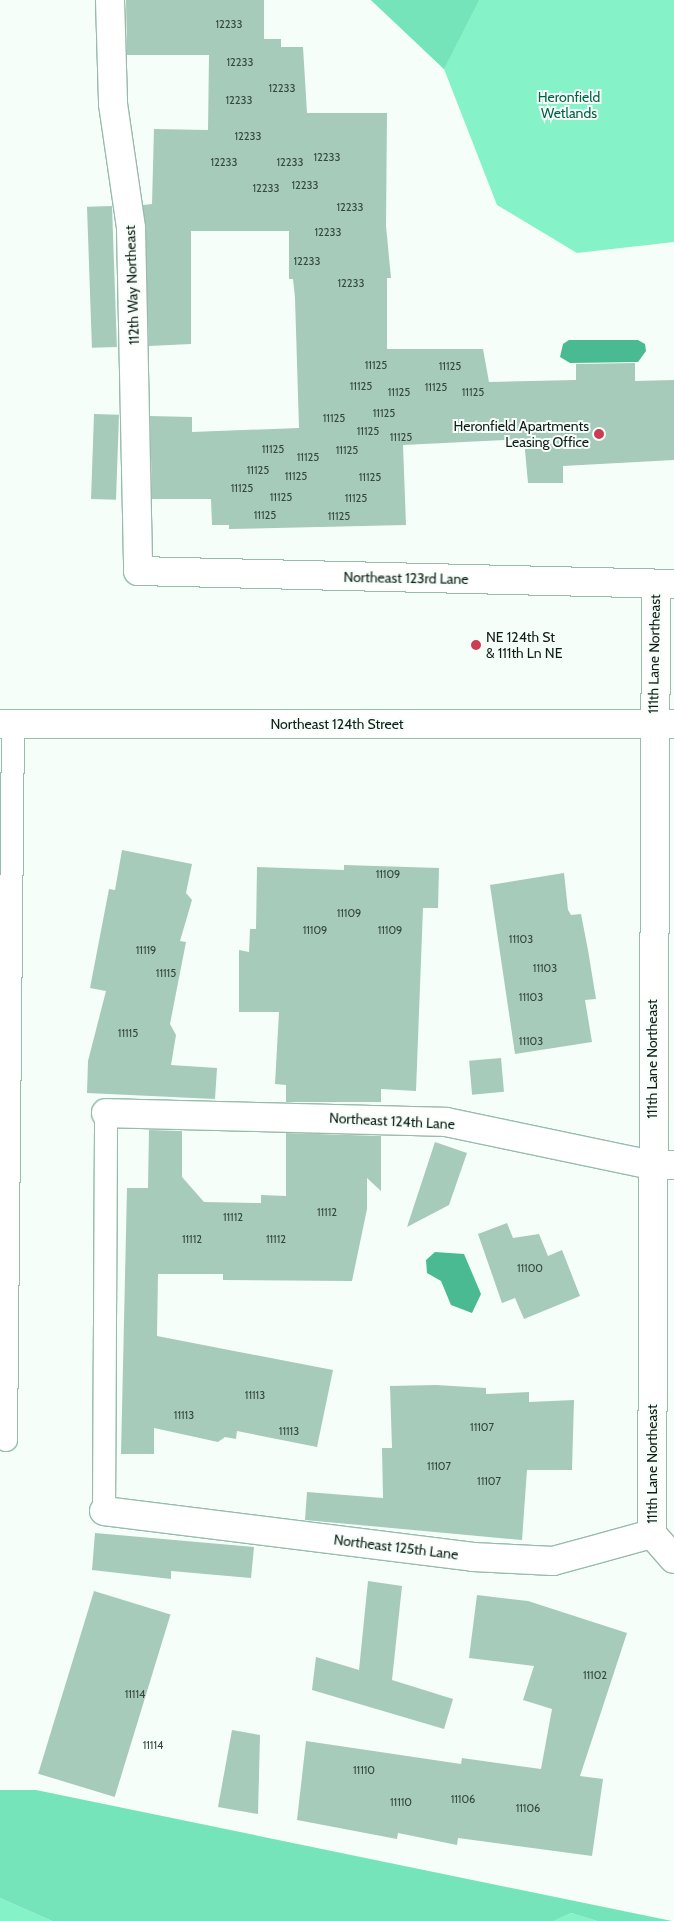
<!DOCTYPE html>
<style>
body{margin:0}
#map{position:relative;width:674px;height:1921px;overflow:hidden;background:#f6fefa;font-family:Cabin,sans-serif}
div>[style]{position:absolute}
.green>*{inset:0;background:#86f2c8}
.forest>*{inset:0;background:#76e4ba}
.water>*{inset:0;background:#4aba92}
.building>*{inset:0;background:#a6cbba;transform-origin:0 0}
.roads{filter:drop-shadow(1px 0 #98bcac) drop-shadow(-1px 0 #98bcac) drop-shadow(0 1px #98bcac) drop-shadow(0 -1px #98bcac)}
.lane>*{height:22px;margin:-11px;padding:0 11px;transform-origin:11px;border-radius:11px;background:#fff}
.street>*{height:28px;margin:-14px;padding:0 14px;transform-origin:14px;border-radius:14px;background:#fff}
.secondary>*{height:28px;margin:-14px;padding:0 14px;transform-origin:14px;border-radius:14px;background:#fff}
.dots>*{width:14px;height:14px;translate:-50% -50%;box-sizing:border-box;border:2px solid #f6fefa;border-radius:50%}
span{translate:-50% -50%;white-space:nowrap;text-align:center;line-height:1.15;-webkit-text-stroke:4px #f6fefa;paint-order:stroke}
.number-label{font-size:11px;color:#354840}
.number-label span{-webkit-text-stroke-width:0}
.park-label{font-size:14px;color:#026147}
.street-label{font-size:14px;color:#0f1d17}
.poi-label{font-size:14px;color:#0f1d17}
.right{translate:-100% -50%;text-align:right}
.left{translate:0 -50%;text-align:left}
</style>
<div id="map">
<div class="green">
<div style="clip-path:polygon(371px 0,674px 0,674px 242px,577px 253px,497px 205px,444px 69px)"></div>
<div style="clip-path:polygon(0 1898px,52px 1921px,0 1921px)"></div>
<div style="clip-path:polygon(571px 1913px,597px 1921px,554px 1921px)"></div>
</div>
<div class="forest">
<div style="clip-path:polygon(371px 0,479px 0,444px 69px)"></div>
<div style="clip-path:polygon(0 1790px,36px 1790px,672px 1921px,597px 1921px,571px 1913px,554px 1921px,52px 1921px,0 1898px)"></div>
</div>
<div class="water">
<div style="clip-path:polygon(569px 340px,638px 340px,645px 344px,646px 351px,638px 362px,570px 363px,560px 357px,563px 344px)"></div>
<div style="clip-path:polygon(435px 1252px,464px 1254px,481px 1294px,472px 1313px,451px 1305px,441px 1281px,427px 1273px,426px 1260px)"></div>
</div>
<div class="building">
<div style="clip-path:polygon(126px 0,264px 0,264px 39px,281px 39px,281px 47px,303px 47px,307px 113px,387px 113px,386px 226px,391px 278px,387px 278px,387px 349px,483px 349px,489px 382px,576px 380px,576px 364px,635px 363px,635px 381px,674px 380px,674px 460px,563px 466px,563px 483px,528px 483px,524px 439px,403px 445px,406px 525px,229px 529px,229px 525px,212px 525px,211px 499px,152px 499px,150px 416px,192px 417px,192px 432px,299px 428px,295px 298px,293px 279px,289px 279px,289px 231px,191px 231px,191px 344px,149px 346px,143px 205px,152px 204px,154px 129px,208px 130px,209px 55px,127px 55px)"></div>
<div style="left:112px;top:206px;width:141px;height:25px;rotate:88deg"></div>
<div style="left:94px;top:414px;width:25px;height:85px;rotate:2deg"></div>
<div style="clip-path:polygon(122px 850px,192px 864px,186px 893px,192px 900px,180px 941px,186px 942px,170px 1024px,176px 1035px,171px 1065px,217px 1068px,215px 1099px,87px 1093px,88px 1061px,106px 991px,90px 988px,109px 889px,115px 890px)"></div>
<div style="clip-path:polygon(344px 865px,439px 868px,438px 908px,423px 908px,416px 1091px,381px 1089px,381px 1102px,286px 1102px,286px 1085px,275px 1084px,279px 1012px,239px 1012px,239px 950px,249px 952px,250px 929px,256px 929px,257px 867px,344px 870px)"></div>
<div style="clip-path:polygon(564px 873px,568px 910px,571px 915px,581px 914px,588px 950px,596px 999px,585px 1000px,592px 1042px,515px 1054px,490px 885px)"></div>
<div style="left:501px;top:1058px;width:34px;height:32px;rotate:85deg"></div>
<div style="clip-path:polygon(149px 1130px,182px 1131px,182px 1177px,204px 1202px,261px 1203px,261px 1195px,286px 1196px,286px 1133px,381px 1136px,381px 1191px,367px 1178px,367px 1209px,352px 1281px,223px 1280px,223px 1274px,158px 1274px,157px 1336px,333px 1370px,317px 1447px,237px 1431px,236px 1439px,225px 1437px,218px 1442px,154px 1428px,154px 1454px,121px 1454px,127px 1188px,148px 1188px)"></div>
<div style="clip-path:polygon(435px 1142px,467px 1153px,449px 1205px,407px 1227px)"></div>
<div style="clip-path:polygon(507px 1223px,513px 1238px,539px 1234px,548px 1256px,562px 1250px,580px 1296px,524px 1319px,515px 1298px,502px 1303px,478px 1234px)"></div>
<div style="clip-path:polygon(436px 1385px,486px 1388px,486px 1394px,529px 1392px,529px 1402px,574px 1400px,572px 1470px,527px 1470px,522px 1540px,305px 1520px,307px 1492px,383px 1498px,382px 1448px,392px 1448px,390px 1386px)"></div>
<div style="clip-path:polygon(95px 1533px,254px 1547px,251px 1578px,171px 1571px,171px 1579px,92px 1570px)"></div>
<div style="clip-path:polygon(368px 1581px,402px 1586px,392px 1680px,453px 1699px,444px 1729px,312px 1690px,316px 1657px,359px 1670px)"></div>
<div style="left:94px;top:1591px;width:80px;height:191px;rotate:17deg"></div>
<div style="clip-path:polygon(477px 1595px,528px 1601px,627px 1633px,580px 1776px,603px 1779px,592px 1856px,458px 1838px,457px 1845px,398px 1833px,397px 1839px,297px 1820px,306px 1741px,461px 1764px,462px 1758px,541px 1769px,552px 1709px,523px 1700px,534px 1666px,469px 1658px)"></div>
<div style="clip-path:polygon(232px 1730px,260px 1735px,258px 1814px,218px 1807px)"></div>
</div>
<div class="roads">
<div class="lane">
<div style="left:6px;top:1440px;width:716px;rotate:-89.44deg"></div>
<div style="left:104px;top:1511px;width:398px;rotate:-89.7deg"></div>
</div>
<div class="street">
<div style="left:110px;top:0;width:104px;rotate:88.3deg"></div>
<div style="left:113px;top:104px;width:125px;rotate:81.7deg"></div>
<div style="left:131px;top:228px;width:343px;rotate:88.8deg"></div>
<div style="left:138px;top:571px;width:536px;rotate:1.39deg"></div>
<div style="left:106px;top:1113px;width:340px;rotate:1.5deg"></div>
<div style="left:446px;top:1122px;width:210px;rotate:11.8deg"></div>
<div style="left:652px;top:1165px;width:22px"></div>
<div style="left:104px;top:1511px;width:372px;rotate:7.1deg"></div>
<div style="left:473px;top:1557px;width:80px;rotate:2.9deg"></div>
<div style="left:553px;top:1561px;width:103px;rotate:-15.3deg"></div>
<div style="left:652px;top:1534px;width:33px;rotate:49deg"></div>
<div style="left:652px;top:1534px;width:950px;rotate:-89.76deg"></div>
</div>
<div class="secondary">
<div style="left:0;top:724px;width:674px"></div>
</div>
</div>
<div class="dots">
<div style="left:599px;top:434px;background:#cc3c52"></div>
<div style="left:476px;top:645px;background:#cc3c52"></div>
</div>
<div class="number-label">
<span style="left:229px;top:24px">12233</span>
<span style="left:240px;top:62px">12233</span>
<span style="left:282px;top:88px">12233</span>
<span style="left:239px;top:100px">12233</span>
<span style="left:248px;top:136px">12233</span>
<span style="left:327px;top:157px">12233</span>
<span style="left:224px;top:162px">12233</span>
<span style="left:290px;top:162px">12233</span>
<span style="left:305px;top:185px">12233</span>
<span style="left:266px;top:188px">12233</span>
<span style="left:350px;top:207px">12233</span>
<span style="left:328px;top:232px">12233</span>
<span style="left:307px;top:261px">12233</span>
<span style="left:351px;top:283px">12233</span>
<span style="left:376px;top:365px">11125</span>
<span style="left:450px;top:366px">11125</span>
<span style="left:361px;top:386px">11125</span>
<span style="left:436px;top:387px">11125</span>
<span style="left:399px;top:392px">11125</span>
<span style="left:473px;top:392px">11125</span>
<span style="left:384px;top:413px">11125</span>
<span style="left:334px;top:418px">11125</span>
<span style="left:368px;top:431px">11125</span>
<span style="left:401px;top:437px">11125</span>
<span style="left:273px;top:449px">11125</span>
<span style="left:347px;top:450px">11125</span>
<span style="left:308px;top:457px">11125</span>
<span style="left:258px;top:470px">11125</span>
<span style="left:296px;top:476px">11125</span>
<span style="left:370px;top:477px">11125</span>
<span style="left:242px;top:488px">11125</span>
<span style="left:281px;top:497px">11125</span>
<span style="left:356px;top:498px">11125</span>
<span style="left:265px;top:515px">11125</span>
<span style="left:339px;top:516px">11125</span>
<span style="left:388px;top:874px">11109</span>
<span style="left:349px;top:913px">11109</span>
<span style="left:315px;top:930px">11109</span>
<span style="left:390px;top:930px">11109</span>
<span style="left:521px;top:939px">11103</span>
<span style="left:146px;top:950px">11119</span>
<span style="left:545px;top:968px">11103</span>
<span style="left:166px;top:973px">11115</span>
<span style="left:531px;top:997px">11103</span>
<span style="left:128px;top:1033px">11115</span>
<span style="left:531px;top:1041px">11103</span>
<span style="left:327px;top:1212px">11112</span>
<span style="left:233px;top:1217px">11112</span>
<span style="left:192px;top:1239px">11112</span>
<span style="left:276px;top:1239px">11112</span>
<span style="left:530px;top:1268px">11100</span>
<span style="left:255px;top:1395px">11113</span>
<span style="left:184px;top:1415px">11113</span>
<span style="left:482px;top:1427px">11107</span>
<span style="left:289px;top:1431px">11113</span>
<span style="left:439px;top:1466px">11107</span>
<span style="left:489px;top:1481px">11107</span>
<span style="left:595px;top:1675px">11102</span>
<span style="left:135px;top:1694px">11114</span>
<span style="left:153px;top:1745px">11114</span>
<span style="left:364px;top:1770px">11110</span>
<span style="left:463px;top:1799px">11106</span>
<span style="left:401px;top:1802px">11110</span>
<span style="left:528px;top:1808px">11106</span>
</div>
<div class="park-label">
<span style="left:569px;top:105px">Heronfield<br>Wetlands</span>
</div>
<div class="street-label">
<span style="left:132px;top:285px;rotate:-92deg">112th Way Northeast</span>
<span style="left:406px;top:578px;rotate:1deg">Northeast 123rd Lane</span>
<span style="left:654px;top:654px;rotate:-89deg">111th Lane Northeast</span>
<span style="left:337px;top:724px">Northeast 124th Street</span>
<span style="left:652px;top:1059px;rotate:-90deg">111th Lane Northeast</span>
<span style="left:392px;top:1121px;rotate:3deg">Northeast 124th Lane</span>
<span style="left:652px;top:1464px;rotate:-90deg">111th Lane Northeast</span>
<span style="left:396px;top:1547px;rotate:7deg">Northeast 125th Lane</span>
</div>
<div class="poi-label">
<span class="right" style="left:589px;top:434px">Heronfield Apartments<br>Leasing Office</span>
<span class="left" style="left:486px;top:645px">NE 124th St<br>&amp; 111th Ln NE</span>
</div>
</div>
